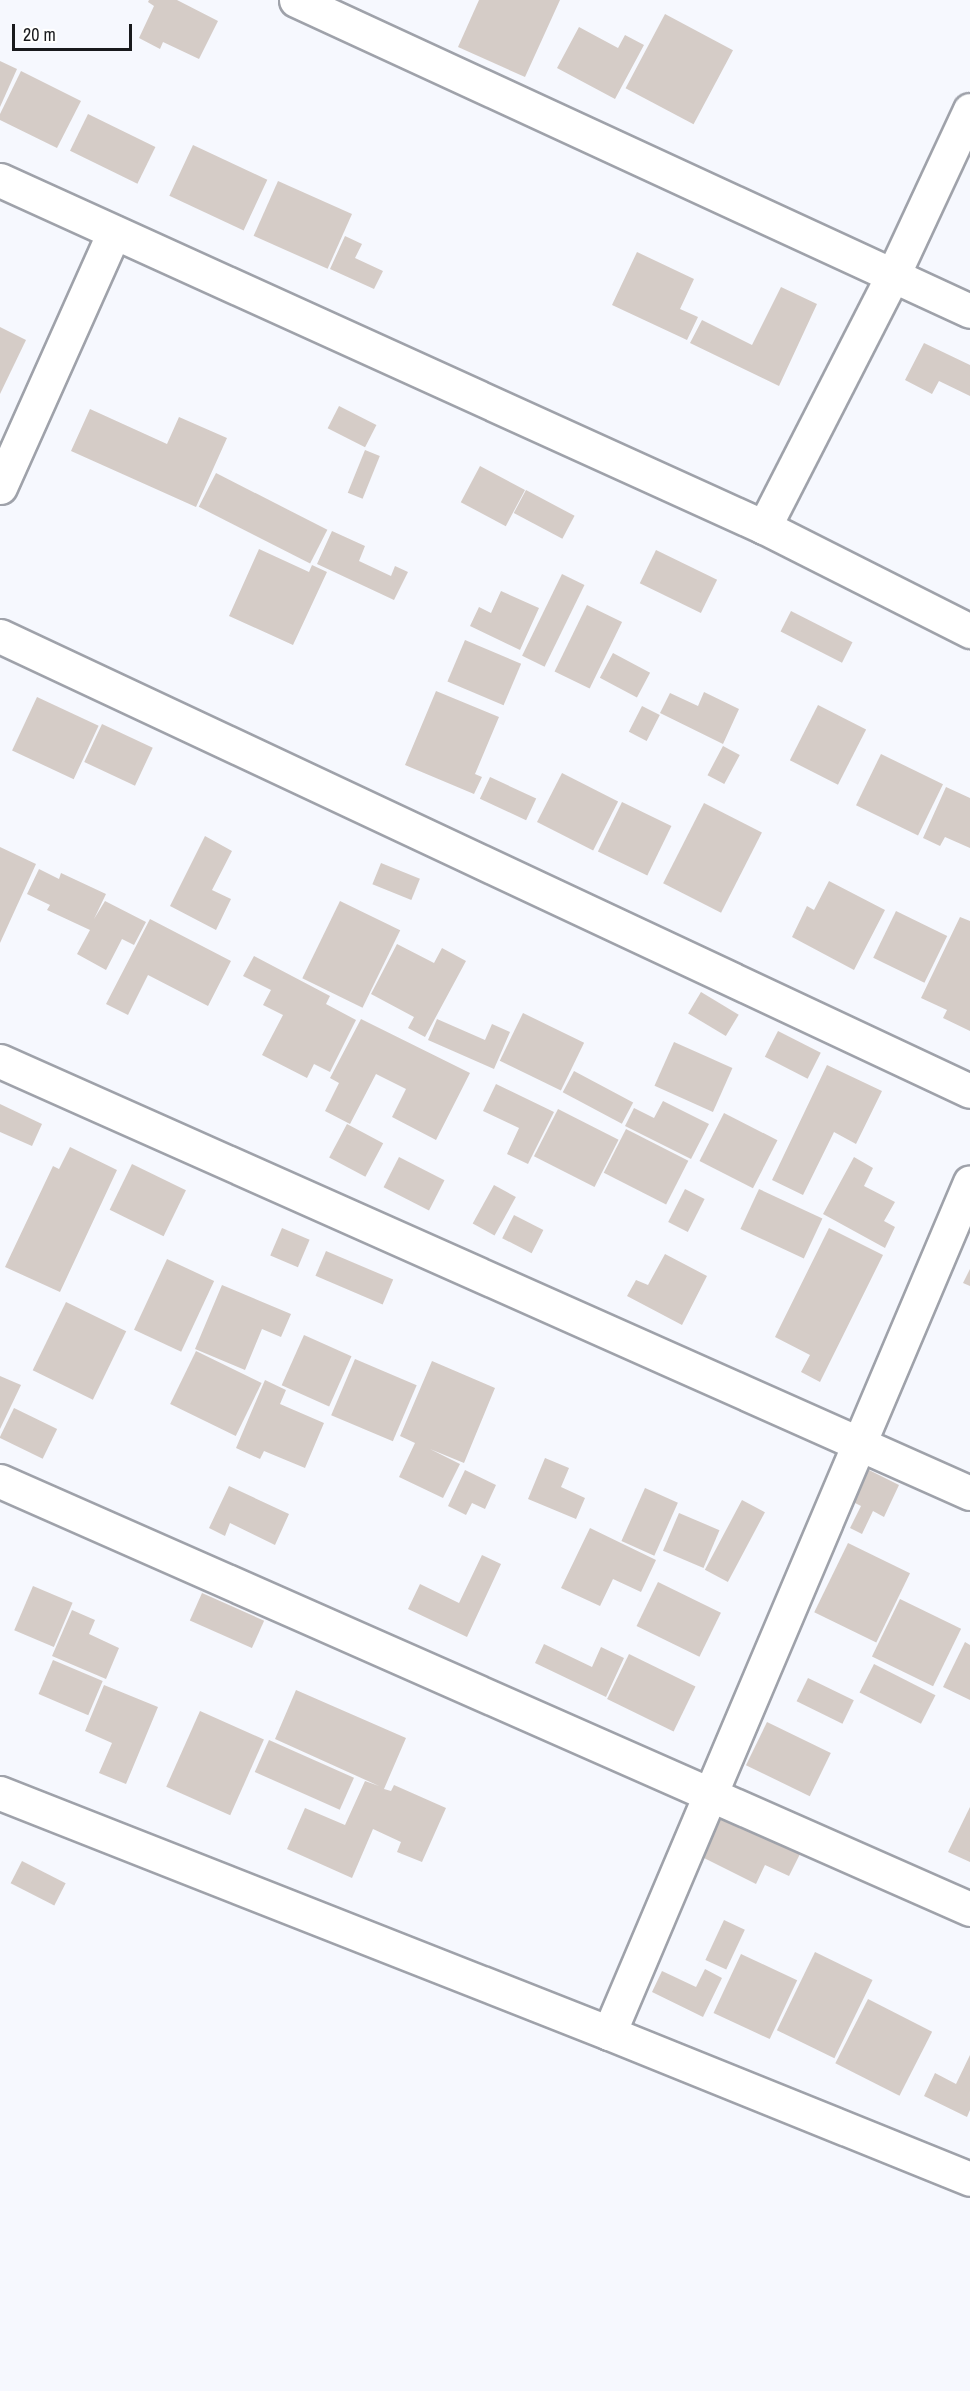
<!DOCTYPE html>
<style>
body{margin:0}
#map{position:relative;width:970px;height:2391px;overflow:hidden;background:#f6f8fe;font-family:"Archivo Narrow",sans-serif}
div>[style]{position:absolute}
.building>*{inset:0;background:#d5ccc7;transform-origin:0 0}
.roads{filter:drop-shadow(2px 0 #9fa2aa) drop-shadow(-2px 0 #9fa2aa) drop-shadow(0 2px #9fa2aa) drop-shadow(0 -2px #9fa2aa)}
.minor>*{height:33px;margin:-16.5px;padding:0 16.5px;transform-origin:16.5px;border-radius:16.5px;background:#fff}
span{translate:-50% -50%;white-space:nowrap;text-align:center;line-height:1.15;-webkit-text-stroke:5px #fff;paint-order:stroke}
.scale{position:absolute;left:12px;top:24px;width:120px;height:27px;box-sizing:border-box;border:3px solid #191a1d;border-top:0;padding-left:8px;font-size:18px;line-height:21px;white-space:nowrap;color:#191a1d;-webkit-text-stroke:4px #fff;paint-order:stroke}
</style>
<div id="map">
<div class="building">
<div style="clip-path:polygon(149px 0,177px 0,218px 21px,199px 59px,163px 42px,160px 49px,139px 38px,154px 6px,148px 2px)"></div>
<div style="clip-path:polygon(479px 0,560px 0,525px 77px,458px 47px)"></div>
<div style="left:665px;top:14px;width:77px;height:84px;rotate:28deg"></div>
<div style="clip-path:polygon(579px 27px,618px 48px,625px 35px,644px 45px,615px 99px,557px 68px)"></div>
<div style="clip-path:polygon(0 61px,17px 69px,0 107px)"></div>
<div style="clip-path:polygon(21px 71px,81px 101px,57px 148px,0 120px,0 114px)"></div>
<div style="left:88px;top:114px;width:75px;height:41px;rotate:26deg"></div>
<div style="left:193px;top:145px;width:82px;height:56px;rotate:25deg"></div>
<div style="left:278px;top:181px;width:81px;height:60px;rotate:24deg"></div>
<div style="clip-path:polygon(345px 236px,362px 244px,355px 258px,383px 271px,374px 289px,330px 269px)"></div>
<div style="clip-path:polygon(637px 252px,694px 279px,680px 309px,698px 317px,687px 340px,612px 305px)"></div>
<div style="clip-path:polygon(781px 287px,817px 304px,779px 386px,690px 343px,702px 320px,752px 345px)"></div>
<div style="clip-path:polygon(0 327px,26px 340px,0 394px)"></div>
<div style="clip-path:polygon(924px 343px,970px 365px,970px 396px,939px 381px,932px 394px,905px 380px)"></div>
<div style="left:339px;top:406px;width:42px;height:25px;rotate:27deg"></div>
<div style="clip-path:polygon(90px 409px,167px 444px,179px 417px,227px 438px,196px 507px,71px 451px)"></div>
<div style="left:365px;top:450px;width:16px;height:46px;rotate:22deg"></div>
<div style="left:480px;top:466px;width:51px;height:41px;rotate:28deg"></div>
<div style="left:216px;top:473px;width:125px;height:38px;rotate:27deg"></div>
<div style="left:526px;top:490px;width:55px;height:26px;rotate:28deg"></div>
<div style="clip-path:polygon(332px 531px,365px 546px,359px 561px,391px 576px,395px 566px,408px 572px,394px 600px,317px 564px)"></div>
<div style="clip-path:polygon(259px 549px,309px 572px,312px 565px,327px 572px,293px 645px,229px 616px)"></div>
<div style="left:656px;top:550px;width:68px;height:37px;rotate:26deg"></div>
<div style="left:562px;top:574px;width:25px;height:91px;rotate:26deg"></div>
<div style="clip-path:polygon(501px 591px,539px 608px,520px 650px,470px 626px,479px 607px,491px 613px)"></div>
<div style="left:587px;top:605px;width:39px;height:74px;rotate:26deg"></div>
<div style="left:791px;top:611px;width:69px;height:23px;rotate:27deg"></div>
<div style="left:465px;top:640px;width:61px;height:45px;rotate:23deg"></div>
<div style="left:613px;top:653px;width:42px;height:28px;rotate:28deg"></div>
<div style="clip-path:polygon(436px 691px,499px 717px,475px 774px,482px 777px,474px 794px,405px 765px)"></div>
<div style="clip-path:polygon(704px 692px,739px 709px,723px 744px,660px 713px,670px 693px,698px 706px)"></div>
<div style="left:37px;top:697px;width:68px;height:59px;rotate:25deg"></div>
<div style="left:818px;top:705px;width:54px;height:62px;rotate:27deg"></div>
<div style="left:642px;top:706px;width:20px;height:29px;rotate:27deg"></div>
<div style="left:102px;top:724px;width:56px;height:42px;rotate:25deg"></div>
<div style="left:723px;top:746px;width:19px;height:33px;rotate:28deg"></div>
<div style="left:881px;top:754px;width:69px;height:57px;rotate:26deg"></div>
<div style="left:562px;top:773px;width:63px;height:55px;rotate:27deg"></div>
<div style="left:490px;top:777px;width:51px;height:24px;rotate:25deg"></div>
<div style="clip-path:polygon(946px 787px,970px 798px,970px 848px,945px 837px,940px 846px,923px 838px)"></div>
<div style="left:622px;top:802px;width:55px;height:55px;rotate:26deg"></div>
<div style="left:704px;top:803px;width:65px;height:90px;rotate:27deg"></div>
<div style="clip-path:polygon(205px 836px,232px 851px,212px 890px,231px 899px,216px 930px,170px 906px)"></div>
<div style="clip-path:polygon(0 847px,36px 864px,0 943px)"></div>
<div style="left:381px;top:863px;width:42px;height:23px;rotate:22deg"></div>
<div style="clip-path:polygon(39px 869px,59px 879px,61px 873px,106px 894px,94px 919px,105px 901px,146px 922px,134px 945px,122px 939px,106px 970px,77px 954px,90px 930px,47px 910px,50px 905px,27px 894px)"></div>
<div style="clip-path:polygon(829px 881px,885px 910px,854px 970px,792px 937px,807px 906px,814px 910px)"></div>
<div style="left:340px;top:901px;width:67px;height:86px;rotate:26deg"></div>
<div style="left:896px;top:911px;width:57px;height:52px;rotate:26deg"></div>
<div style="clip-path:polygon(960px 917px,970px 921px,970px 1031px,943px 1018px,947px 1010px,921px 998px)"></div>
<div style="clip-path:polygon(150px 919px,231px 961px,208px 1006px,148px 975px,128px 1015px,106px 1004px)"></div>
<div style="clip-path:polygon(397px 944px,434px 963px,442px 948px,466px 961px,425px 1037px,408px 1028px,414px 1017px,371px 994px)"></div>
<div style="clip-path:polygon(254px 956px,330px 996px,326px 1004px,356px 1020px,330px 1072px,314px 1064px,307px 1078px,262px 1055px,283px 1015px,263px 1005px,271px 990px,243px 976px)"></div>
<div style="left:701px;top:992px;width:44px;height:25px;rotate:31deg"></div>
<div style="left:523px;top:1013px;width:68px;height:53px;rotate:26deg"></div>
<div style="clip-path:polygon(361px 1019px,470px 1073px,436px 1140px,392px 1117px,406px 1089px,376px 1074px,350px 1124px,325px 1111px,339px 1083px,330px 1078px)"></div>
<div style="clip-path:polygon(437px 1019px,485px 1040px,492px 1024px,510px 1032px,494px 1069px,428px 1040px)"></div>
<div style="left:778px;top:1031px;width:48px;height:29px;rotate:27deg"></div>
<div style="left:674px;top:1042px;width:64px;height:48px;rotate:24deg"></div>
<div style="clip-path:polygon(827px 1065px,882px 1091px,856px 1144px,834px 1132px,803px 1195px,772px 1180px)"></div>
<div style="left:574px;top:1071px;width:67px;height:24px;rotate:28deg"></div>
<div style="clip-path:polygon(496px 1084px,554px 1112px,528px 1164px,507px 1154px,519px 1128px,483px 1111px)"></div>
<div style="clip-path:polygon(663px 1101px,709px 1124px,691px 1159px,625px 1126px,634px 1108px,654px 1118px)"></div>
<div style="clip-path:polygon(0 1104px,42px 1124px,32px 1146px,0 1132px)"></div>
<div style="left:558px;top:1109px;width:68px;height:53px;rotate:27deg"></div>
<div style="left:724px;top:1113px;width:60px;height:54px;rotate:27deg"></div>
<div style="left:347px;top:1124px;width:41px;height:38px;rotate:28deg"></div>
<div style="left:626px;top:1129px;width:70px;height:49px;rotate:27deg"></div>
<div style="clip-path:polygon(70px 1147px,117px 1170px,60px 1292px,5px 1267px,53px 1166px,59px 1169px)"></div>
<div style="left:399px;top:1157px;width:51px;height:34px;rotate:27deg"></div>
<div style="clip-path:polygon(854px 1157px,873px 1168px,864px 1186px,895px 1202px,884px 1221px,895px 1227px,885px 1248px,823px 1214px)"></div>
<div style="left:132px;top:1164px;width:60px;height:51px;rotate:26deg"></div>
<div style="left:494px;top:1185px;width:25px;height:44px;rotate:29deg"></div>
<div style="left:685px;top:1189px;width:22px;height:37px;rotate:27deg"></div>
<div style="left:759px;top:1189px;width:70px;height:44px;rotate:25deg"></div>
<div style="left:514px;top:1215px;width:33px;height:26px;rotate:27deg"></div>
<div style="left:282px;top:1228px;width:30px;height:30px;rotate:23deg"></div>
<div style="clip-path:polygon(829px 1228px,883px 1255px,820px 1382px,801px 1372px,810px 1355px,775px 1337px)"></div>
<div style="left:326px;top:1251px;width:73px;height:27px;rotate:23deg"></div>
<div style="clip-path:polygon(665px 1254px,707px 1276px,682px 1325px,627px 1296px,636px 1280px,648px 1285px)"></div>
<div style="left:167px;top:1259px;width:52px;height:78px;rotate:25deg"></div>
<div style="clip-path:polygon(970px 1269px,970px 1286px,963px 1283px)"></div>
<div style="clip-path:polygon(222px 1285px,291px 1314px,281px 1337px,262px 1329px,245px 1370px,195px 1349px)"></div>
<div style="left:66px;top:1302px;width:67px;height:76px;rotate:26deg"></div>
<div style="left:304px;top:1335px;width:52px;height:55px;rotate:24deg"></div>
<div style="left:196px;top:1351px;width:73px;height:59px;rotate:26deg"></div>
<div style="left:355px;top:1359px;width:67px;height:61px;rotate:23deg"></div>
<div style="clip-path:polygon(432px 1361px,495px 1388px,464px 1463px,430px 1449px,460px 1464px,443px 1498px,399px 1477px,415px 1443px,400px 1436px)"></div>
<div style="clip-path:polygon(0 1376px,21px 1385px,0 1429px)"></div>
<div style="clip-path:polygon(265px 1380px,286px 1390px,280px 1404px,324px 1423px,305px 1468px,264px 1451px,260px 1459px,236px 1448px)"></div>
<div style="left:14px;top:1408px;width:48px;height:33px;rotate:26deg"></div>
<div style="clip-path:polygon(545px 1458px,569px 1468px,561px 1487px,585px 1498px,576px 1519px,528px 1499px)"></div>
<div style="clip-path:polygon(859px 1465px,899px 1485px,884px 1517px,873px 1511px,862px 1534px,850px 1528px,861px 1506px,843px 1497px)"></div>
<div style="clip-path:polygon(465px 1470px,496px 1485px,485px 1509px,472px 1503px,466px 1515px,448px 1506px)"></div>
<div style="clip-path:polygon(229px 1486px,289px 1514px,275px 1545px,230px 1523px,225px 1536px,209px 1528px)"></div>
<div style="left:645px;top:1488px;width:36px;height:58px;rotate:24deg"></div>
<div style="left:742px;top:1500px;width:26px;height:79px;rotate:28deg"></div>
<div style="left:679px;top:1513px;width:44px;height:41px;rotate:23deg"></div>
<div style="clip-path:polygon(590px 1528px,656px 1560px,641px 1592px,613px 1579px,600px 1606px,561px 1588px)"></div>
<div style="left:848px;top:1543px;width:69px;height:77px;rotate:26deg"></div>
<div style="clip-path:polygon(482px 1555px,501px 1564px,467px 1637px,408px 1609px,420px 1584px,459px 1603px)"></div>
<div style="left:658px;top:1582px;width:70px;height:49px;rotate:26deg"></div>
<div style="left:33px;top:1586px;width:43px;height:48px;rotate:23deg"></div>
<div style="left:202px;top:1593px;width:68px;height:30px;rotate:24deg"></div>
<div style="left:900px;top:1599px;width:68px;height:64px;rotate:26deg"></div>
<div style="clip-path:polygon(72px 1610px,95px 1620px,89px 1634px,119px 1648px,106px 1679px,52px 1656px)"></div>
<div style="clip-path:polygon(965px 1642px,970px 1645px,970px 1700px,943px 1687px)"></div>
<div style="clip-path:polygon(544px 1644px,592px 1667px,601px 1647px,624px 1658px,606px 1697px,535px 1663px)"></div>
<div style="left:629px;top:1654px;width:74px;height:50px;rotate:26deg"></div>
<div style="left:53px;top:1660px;width:54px;height:37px;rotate:23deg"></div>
<div style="left:874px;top:1664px;width:69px;height:32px;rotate:27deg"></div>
<div style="left:808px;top:1678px;width:51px;height:26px;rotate:26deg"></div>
<div style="clip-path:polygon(104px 1685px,158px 1707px,126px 1784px,99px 1773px,112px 1743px,85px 1731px)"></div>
<div style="clip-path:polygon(296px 1690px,406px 1738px,384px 1789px,391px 1791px,394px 1785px,446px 1808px,422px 1862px,397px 1852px,401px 1842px,373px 1829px,352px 1878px,287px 1849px,305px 1808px,345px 1825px,365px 1781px,379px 1786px,275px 1739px)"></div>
<div style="left:200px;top:1711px;width:70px;height:83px;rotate:24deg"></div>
<div style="left:767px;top:1722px;width:71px;height:48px;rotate:26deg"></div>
<div style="left:269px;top:1740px;width:93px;height:35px;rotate:24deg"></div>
<div style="clip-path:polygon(970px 1807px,970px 1862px,948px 1852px)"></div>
<div style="clip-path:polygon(718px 1814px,800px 1854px,789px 1876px,765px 1865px,756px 1884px,698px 1855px)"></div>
<div style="left:22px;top:1861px;width:49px;height:25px;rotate:27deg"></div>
<div style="left:724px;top:1920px;width:23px;height:44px;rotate:25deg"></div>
<div style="left:815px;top:1952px;width:64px;height:87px;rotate:26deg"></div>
<div style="left:741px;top:1954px;width:62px;height:65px;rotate:25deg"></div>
<div style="clip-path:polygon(705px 1969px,722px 1978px,703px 2017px,652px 1992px,662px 1971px,696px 1987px)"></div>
<div style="left:868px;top:1999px;width:72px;height:72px;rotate:27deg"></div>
<div style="clip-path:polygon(970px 2055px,970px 2110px,967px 2117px,924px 2096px,935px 2073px,956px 2084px)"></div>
</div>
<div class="roads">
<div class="minor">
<div style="left:296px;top:0;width:742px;rotate:24.77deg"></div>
<div style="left:0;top:180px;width:839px;rotate:24.43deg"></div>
<div style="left:764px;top:527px;width:231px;rotate:26.8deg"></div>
<div style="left:0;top:487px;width:279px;rotate:-65.9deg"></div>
<div style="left:764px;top:527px;width:283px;rotate:-62.9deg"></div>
<div style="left:893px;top:275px;width:182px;rotate:-65deg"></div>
<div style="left:0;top:636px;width:1071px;rotate:25.13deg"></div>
<div style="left:0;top:1061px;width:1062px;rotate:24.01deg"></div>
<div style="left:0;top:1481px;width:1060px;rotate:23.81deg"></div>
<div style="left:0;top:1793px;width:655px;rotate:21.51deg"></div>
<div style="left:609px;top:2033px;width:389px;rotate:22deg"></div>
<div style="left:609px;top:2033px;width:924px;rotate:-67.01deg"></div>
</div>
</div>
<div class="scale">20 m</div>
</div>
